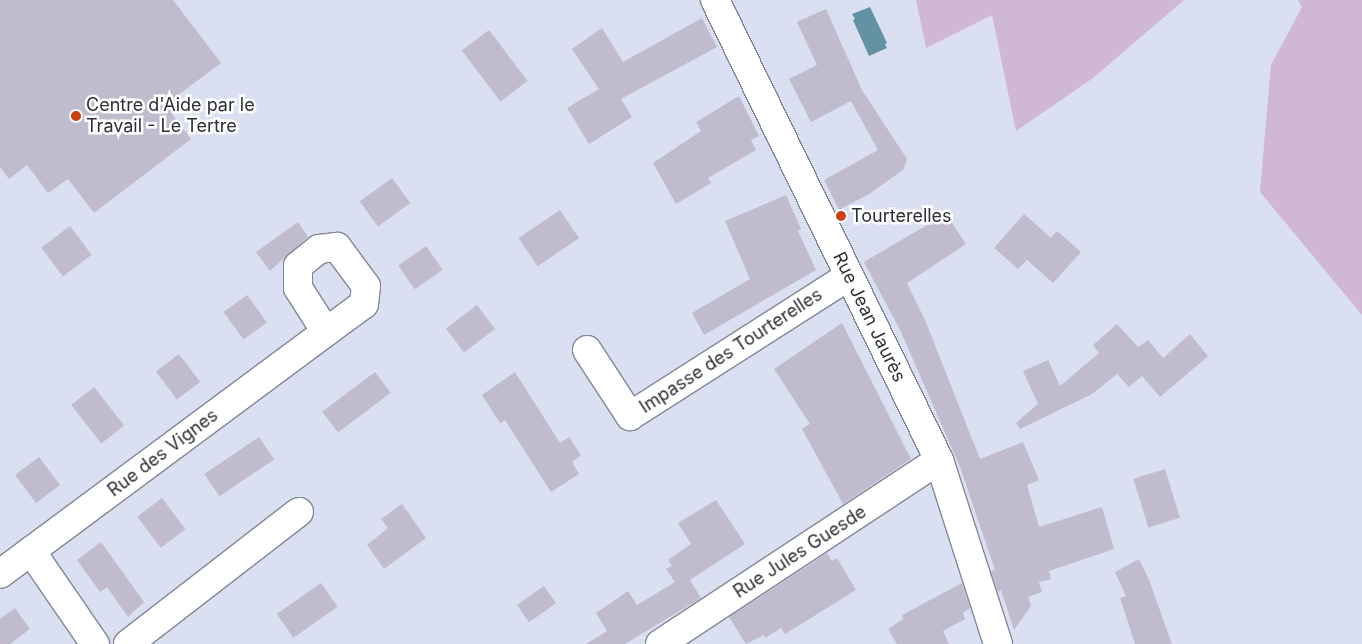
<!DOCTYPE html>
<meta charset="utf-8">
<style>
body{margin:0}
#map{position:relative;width:1362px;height:644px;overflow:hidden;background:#dadff1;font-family:Inter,sans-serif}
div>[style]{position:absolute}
.green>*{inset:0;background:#d0b7d4}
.water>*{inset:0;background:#6393a3}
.building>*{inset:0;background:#c0bcce;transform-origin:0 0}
.roads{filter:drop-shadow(1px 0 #828797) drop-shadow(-1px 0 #828797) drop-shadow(0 1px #828797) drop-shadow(0 -1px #828797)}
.minor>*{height:28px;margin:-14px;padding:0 14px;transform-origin:14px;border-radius:14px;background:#fff}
.dots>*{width:14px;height:14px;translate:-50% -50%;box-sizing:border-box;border:2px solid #fff;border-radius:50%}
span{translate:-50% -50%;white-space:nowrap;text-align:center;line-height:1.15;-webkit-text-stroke:5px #fff;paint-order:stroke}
.poi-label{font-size:18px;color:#2c2e35}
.left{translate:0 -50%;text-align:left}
.street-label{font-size:18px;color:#2c2e35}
</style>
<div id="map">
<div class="green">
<div style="clip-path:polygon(916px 0,1184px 0,1093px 78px,1016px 131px,992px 15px,926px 48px)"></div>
<div style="clip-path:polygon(1298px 0,1362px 0,1362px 315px,1260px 192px,1271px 65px,1302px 7px)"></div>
</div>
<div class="water">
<div style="clip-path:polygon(870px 7px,887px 43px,885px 44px,887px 48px,869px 56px,853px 20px,855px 19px,852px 14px)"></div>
</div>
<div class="building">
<div style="clip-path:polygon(0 0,173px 0,221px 63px,178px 95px,185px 104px,172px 114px,191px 139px,94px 213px,68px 179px,48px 193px,27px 165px,9px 179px,0 167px)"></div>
<div style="clip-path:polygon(826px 9px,862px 90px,907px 159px,903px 170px,869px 194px,839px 210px,824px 180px,878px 150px,851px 101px,811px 122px,789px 79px,817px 65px,797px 22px)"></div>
<div style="clip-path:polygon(702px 18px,717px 47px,621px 99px,632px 117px,589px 144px,567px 108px,599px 89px,572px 49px,602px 28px,623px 62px)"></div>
<div style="left:489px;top:30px;width:64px;height:34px;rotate:53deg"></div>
<div style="clip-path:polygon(739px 96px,759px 136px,751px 140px,756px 150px,708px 178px,711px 183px,676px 204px,653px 163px,701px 131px,696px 122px)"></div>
<div style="left:392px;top:178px;width:31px;height:40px;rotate:54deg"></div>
<div style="clip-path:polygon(786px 195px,801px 229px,798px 231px,816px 270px,704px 335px,692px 313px,750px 279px,725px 221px)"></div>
<div style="left:560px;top:210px;width:34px;height:50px;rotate:56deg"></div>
<div style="clip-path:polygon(946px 214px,966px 244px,907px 283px,925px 320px,980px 459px,1023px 442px,1039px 480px,1027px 485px,1039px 527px,1102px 507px,1114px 549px,1049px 571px,1051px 579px,1039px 582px,1042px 592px,1028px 597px,1031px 606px,1014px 630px,1001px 590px,998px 592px,991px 571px,995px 570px,960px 467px,901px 332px,864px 262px)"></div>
<div style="clip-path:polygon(1024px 214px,1051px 238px,1057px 231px,1081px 252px,1053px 283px,1027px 260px,1018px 269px,994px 248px)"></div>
<div style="clip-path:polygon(298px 222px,308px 237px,270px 271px,256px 252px)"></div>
<div style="left:70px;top:226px;width:36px;height:36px;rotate:53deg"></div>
<div style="left:426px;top:246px;width:29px;height:34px;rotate:55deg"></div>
<div style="left:247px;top:295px;width:34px;height:29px;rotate:54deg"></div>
<div style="left:477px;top:305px;width:30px;height:39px;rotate:53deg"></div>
<div style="clip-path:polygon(842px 323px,911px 459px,843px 504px,802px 429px,810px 424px,774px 369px)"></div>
<div style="clip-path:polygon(1117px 324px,1138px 347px,1148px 340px,1163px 358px,1190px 334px,1208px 356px,1160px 397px,1142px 376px,1129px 387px,1117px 374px,1092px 394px,1020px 429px,1016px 423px,1038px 404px,1023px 371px,1048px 360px,1060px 386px,1099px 353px,1093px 345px)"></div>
<div style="left:179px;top:354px;width:35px;height:29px;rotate:53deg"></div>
<div style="left:375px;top:372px;width:26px;height:66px;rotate:53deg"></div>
<div style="clip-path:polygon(515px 372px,560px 443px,569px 437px,581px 455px,572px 462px,579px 474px,551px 492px,505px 420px,500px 423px,482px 395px)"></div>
<div style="left:94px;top:387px;width:49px;height:29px;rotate:52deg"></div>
<div style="left:259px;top:437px;width:27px;height:66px;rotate:56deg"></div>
<div style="left:39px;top:457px;width:35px;height:30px;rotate:53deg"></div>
<div style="left:1165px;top:469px;width:51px;height:33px;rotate:73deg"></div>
<div style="left:162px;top:498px;width:39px;height:31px;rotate:53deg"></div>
<div style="clip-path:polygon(716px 500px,745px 544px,690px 580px,701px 598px,625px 644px,586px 644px,607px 631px,596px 613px,628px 591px,637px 605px,675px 582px,666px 569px,672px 566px,668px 560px,691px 544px,678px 523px)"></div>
<div style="clip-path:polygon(402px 504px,426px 538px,384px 569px,367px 545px,388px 528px,381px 519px)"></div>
<div style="clip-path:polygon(101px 542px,144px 602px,128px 617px,107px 587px,100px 592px,77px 560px)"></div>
<div style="clip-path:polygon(827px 553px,832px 561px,837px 558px,856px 590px,785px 634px,781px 628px,765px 638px,764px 635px,746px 644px,729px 617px)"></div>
<div style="clip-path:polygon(1139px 559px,1149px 580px,1172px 644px,1135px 644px,1120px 598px,1126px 596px,1115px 572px)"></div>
<div style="left:321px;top:583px;width:29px;height:54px;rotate:55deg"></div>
<div style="clip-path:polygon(962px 583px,970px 608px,963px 613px,965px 619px,943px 631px,949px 644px,897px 644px,888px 629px,903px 619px,902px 615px)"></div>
<div style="left:544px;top:586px;width:21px;height:33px;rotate:55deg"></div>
<div style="clip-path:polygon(15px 608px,30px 629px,10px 644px,0 644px,0 619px)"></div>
</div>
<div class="roads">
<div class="minor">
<div style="left:715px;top:0;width:512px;rotate:64.04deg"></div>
<div style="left:939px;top:460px;width:193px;rotate:72.2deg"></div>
<div style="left:587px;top:350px;width:79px;rotate:56.9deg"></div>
<div style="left:630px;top:416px;width:260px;rotate:-32.6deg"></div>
<div style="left:31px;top:551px;width:113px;rotate:55.5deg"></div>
<div style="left:0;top:574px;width:406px;rotate:-36.6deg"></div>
<div style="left:326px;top:332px;width:47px;rotate:-36.4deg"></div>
<div style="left:364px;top:304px;width:18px;rotate:-84deg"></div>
<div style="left:366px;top:286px;width:49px;rotate:-126.6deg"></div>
<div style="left:337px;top:247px;width:18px;rotate:174deg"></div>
<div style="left:319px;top:249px;width:27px;rotate:141deg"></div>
<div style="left:298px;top:266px;width:22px;rotate:90deg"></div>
<div style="left:298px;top:288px;width:52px;rotate:57.5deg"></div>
<div style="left:128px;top:644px;width:216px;rotate:-37.7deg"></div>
<div style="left:660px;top:644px;width:334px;rotate:-33.4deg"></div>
</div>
</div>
<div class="dots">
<div style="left:76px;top:116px;background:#ca4116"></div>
<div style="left:841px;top:216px;background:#ca4116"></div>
</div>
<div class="poi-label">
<span class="left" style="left:86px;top:116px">Centre d'Aide par le<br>Travail - Le Tertre</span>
<span class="left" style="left:851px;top:216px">Tourterelles</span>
</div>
<div class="street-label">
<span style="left:869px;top:317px;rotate:64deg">Rue Jean Jaurès</span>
<span style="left:731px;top:351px;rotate:-33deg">Impasse des Tourterelles</span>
<span style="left:163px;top:453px;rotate:-37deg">Rue des Vignes</span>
<span style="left:800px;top:552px;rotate:-33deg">Rue Jules Guesde</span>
</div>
</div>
